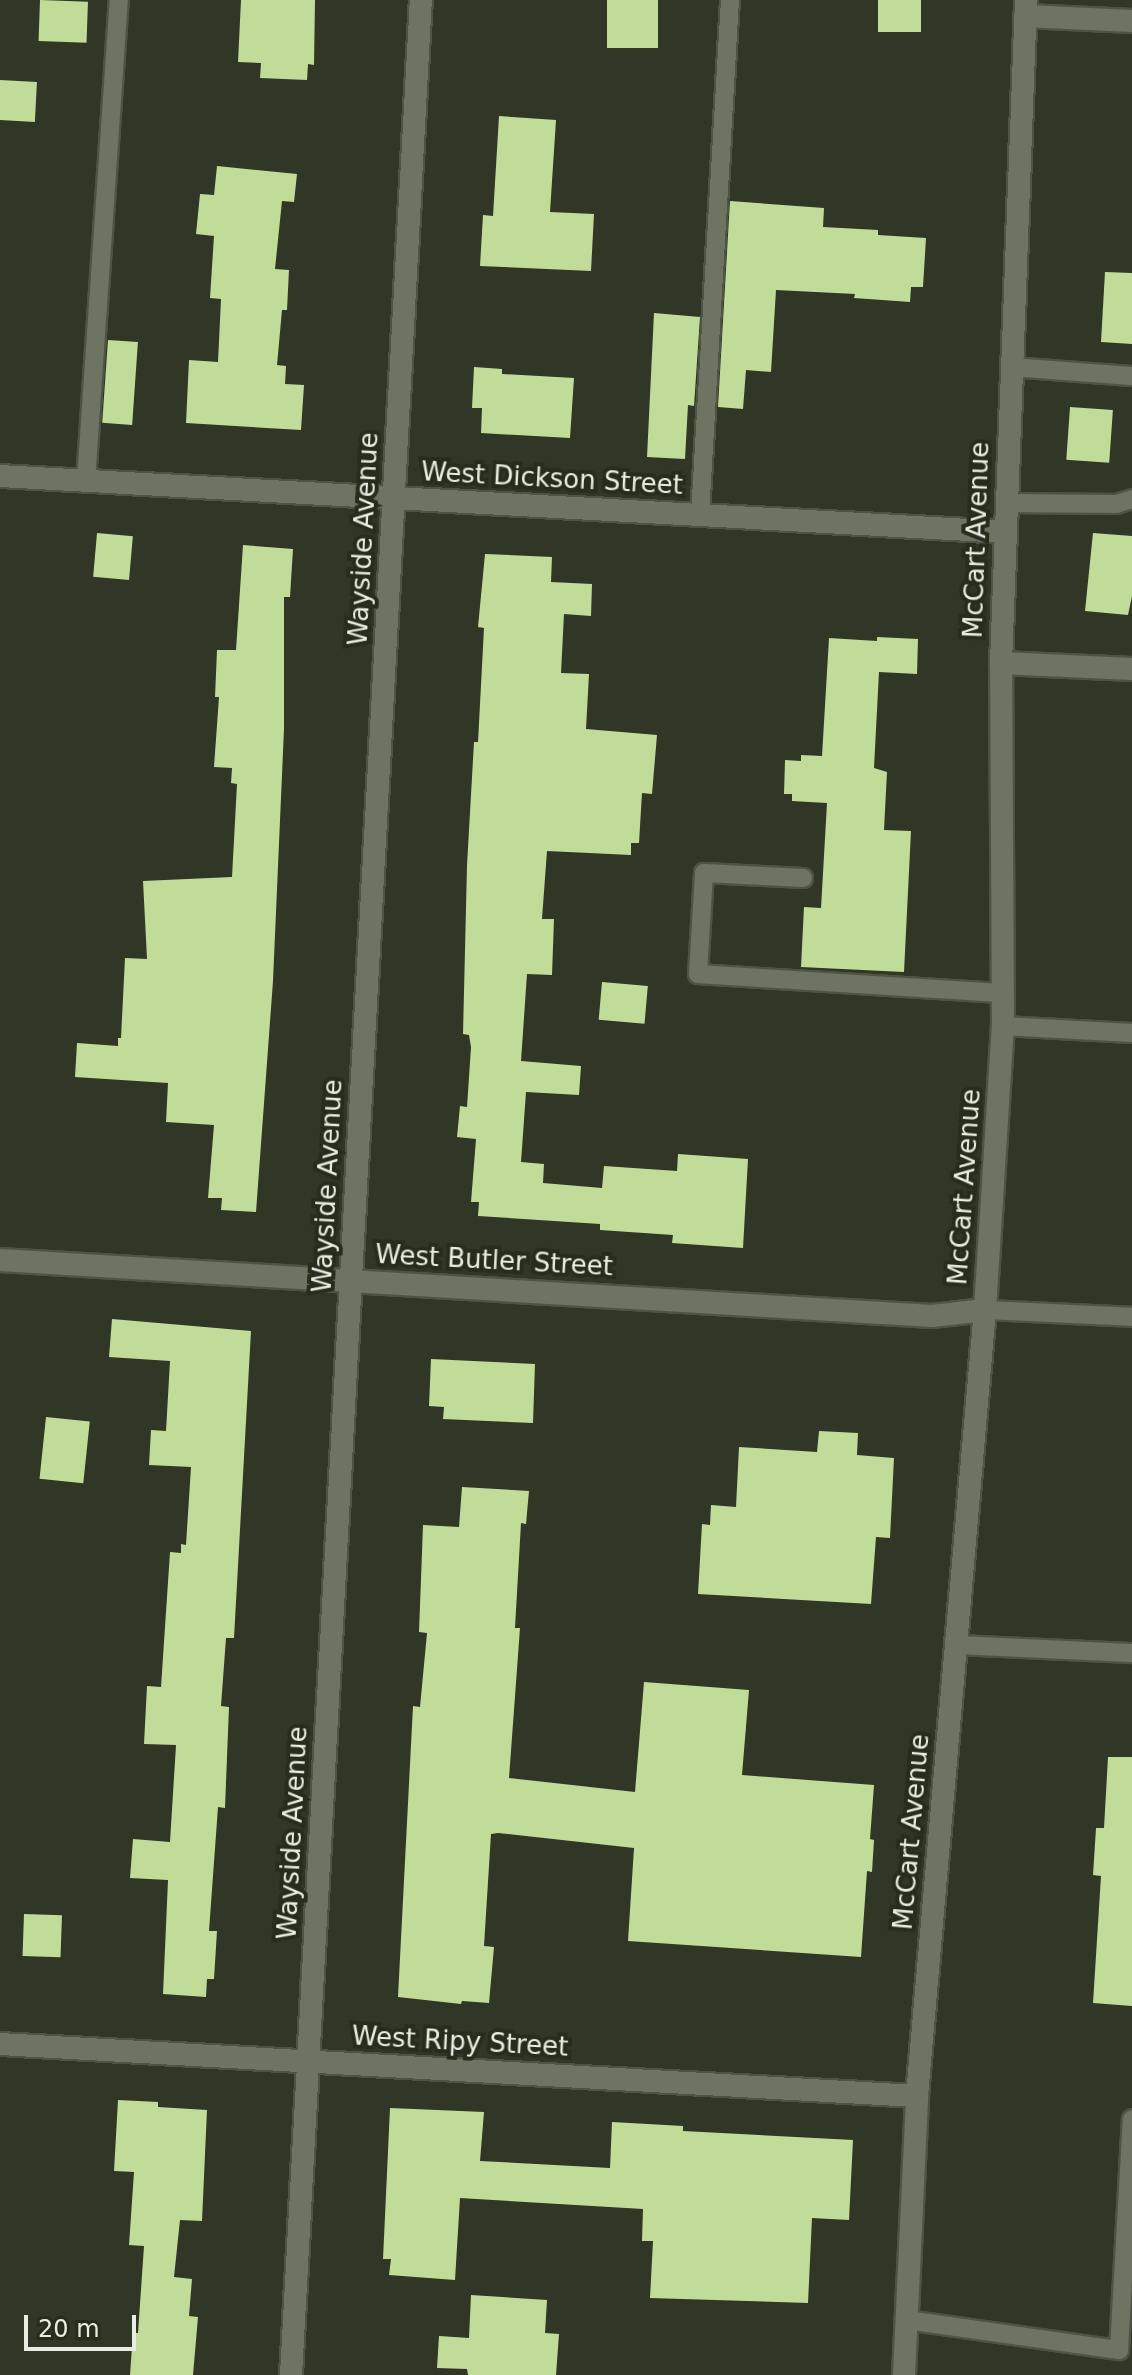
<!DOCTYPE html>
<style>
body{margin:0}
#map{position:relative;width:1132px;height:2375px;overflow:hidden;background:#303726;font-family:"DejaVu Sans",sans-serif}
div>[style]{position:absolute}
.building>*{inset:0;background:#c1dc99;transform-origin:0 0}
.roads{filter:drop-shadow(2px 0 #4e5445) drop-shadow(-2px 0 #4e5445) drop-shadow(0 2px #4e5445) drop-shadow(0 -2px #4e5445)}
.service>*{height:18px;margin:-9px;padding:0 9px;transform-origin:9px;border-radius:9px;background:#6d7462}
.minor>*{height:22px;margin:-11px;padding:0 11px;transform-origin:11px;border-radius:11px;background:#6d7462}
.secondary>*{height:22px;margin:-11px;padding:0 11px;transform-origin:11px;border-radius:11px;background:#6d7462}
span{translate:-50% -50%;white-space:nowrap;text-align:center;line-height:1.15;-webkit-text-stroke:8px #262d1c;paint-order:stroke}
.street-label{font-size:26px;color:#e8ece2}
.scale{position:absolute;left:24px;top:2315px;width:112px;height:36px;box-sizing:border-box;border:4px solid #e8ece2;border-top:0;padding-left:10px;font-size:24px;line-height:28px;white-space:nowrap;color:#e8ece2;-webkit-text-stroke:6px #262d1c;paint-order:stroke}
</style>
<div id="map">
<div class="building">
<div style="left:40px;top:0;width:48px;height:41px;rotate:2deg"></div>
<div style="clip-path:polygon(241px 0,315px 0,314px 65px,308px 64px,307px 80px,260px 78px,261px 63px,238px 62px)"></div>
<div style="left:607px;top:0;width:51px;height:48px"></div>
<div style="left:878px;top:0;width:43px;height:32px"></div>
<div style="left:0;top:80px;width:37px;height:40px;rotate:3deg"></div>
<div style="clip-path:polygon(499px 116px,556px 120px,550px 212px,594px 214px,591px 271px,480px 266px,483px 215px,493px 216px)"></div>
<div style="clip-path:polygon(217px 166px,297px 174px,294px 202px,282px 201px,275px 269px,289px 270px,287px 310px,282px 310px,277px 365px,286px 366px,285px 384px,304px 385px,301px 430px,186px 423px,189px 360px,218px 362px,221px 299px,210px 298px,214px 236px,196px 234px,200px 194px,214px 195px)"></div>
<div style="clip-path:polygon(730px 201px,824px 208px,823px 227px,878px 230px,878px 235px,926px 238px,923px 287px,911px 287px,910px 302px,854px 298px,855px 294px,776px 290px,771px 372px,746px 370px,743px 409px,718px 407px)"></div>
<div style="clip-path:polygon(1105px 272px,1132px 273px,1132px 344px,1101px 342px)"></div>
<div style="clip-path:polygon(654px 313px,700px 317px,694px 406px,688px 405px,685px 459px,647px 457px)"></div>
<div style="left:108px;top:340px;width:30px;height:83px;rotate:4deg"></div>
<div style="clip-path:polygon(474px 367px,502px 369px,502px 374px,574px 378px,570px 438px,481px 433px,482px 408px,472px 408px)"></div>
<div style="left:1070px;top:407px;width:43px;height:53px;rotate:4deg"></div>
<div style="left:97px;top:533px;width:36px;height:44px;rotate:5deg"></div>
<div style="clip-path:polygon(1093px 533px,1132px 536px,1132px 596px,1128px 615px,1085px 611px)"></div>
<div style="clip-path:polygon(243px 545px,293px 549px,290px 597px,284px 597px,284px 729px,273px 981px,256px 1212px,221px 1210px,222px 1198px,208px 1198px,214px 1125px,166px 1122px,168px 1083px,75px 1077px,77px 1043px,118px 1046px,118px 1038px,121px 1038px,125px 958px,147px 959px,143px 881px,232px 877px,237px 784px,231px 783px,232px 768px,214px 767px,219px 697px,215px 697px,217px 650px,236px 650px)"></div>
<div style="clip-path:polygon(485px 554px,552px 557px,551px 582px,592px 584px,591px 616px,564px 614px,561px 673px,589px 674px,586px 729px,657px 735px,652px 794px,642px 793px,639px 843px,631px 843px,631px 855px,547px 851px,542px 919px,554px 919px,552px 975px,527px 974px,521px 1061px,581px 1066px,579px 1095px,526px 1092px,521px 1162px,544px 1164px,543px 1183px,602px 1188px,604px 1166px,677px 1171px,678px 1154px,748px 1159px,743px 1248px,672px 1243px,673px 1235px,600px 1230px,600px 1224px,478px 1216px,479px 1202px,471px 1202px,476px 1139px,457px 1137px,460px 1106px,467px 1107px,471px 1047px,469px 1035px,463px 1034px,467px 865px,474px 742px,478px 742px,484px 628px,478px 627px)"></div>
<div style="clip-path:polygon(877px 637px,918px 639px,917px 674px,879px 672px,874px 768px,887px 772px,884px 830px,911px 831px,904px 972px,801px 967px,804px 907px,821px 908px,827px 803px,792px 801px,792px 794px,784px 794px,785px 760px,801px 761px,801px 755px,822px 756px,829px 638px,877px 641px)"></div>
<div style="left:602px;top:982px;width:46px;height:38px;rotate:5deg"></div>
<div style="clip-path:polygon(112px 1319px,251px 1331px,234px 1638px,226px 1638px,221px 1706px,229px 1707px,225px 1808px,218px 1807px,209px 1931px,217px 1931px,214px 1979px,207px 1979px,206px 1997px,163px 1994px,168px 1880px,130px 1878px,133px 1839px,170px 1842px,176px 1745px,144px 1744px,147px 1686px,161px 1687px,170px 1552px,181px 1553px,181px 1544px,186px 1545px,191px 1467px,149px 1465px,151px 1430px,166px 1431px,170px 1361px,109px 1357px)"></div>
<div style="clip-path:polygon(431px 1359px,535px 1364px,533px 1423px,443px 1419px,444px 1407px,429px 1406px)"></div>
<div style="left:46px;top:1417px;width:44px;height:62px;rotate:6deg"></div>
<div style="clip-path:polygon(819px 1431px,858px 1433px,857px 1455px,894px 1458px,890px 1538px,876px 1537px,871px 1604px,698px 1594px,702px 1524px,710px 1525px,711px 1505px,736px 1507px,739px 1447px,817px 1452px)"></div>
<div style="clip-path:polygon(462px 1487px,529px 1491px,526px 1524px,521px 1523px,515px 1628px,520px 1628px,509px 1778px,635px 1792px,644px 1682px,749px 1690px,742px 1775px,874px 1785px,870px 1839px,874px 1840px,872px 1872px,867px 1871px,861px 1957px,628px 1941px,634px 1848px,498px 1833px,491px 1834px,484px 1946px,494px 1947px,489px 2003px,462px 2001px,461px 2004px,398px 1997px,413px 1706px,420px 1707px,427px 1633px,419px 1632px,423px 1525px,459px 1527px)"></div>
<div style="clip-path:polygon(1108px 1757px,1132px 1757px,1132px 2006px,1093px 2003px,1101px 1876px,1093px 1875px,1096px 1828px,1104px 1828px)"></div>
<div style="left:24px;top:1914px;width:38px;height:42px;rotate:2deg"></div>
<div style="clip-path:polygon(118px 2100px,158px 2102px,158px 2107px,207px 2110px,202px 2221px,180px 2220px,174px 2277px,192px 2279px,189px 2316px,198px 2317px,193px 2375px,130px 2375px,133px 2333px,138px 2333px,144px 2246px,129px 2245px,134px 2172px,114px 2171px)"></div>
<div style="clip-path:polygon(390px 2108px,484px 2112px,480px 2161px,610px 2168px,612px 2122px,683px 2126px,683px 2131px,853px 2140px,849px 2220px,812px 2218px,808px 2303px,650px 2298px,653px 2241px,642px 2241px,643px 2209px,460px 2198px,455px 2280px,389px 2275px,391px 2259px,383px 2259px)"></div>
<div style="clip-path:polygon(471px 2295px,547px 2300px,545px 2333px,559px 2334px,556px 2375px,468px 2375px,467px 2369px,437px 2368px,439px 2336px,469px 2338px)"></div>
</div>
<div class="roads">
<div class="service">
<div style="left:1011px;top:367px;width:121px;rotate:4.3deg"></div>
<div style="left:86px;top:481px;width:482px;rotate:-86.1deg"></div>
<div style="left:1005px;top:503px;width:111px;rotate:0.5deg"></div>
<div style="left:1116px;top:504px;width:17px;rotate:-17deg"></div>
<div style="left:700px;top:515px;width:516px;rotate:-86.67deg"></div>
<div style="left:803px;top:878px;width:99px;rotate:-177.1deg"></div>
<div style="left:704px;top:873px;width:101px;rotate:93.4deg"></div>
<div style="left:698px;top:974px;width:306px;rotate:3.6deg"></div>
<div style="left:1003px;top:1026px;width:129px;rotate:3.1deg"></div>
<div style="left:985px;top:1310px;width:147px;rotate:2.7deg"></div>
<div style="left:956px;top:1645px;width:176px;rotate:2.6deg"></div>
<div style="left:907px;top:2320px;width:214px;rotate:8.1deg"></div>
<div style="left:1119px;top:2350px;width:231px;rotate:-86.8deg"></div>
</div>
<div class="minor">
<div style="left:1025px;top:16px;width:107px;rotate:2.7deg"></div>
<div style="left:0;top:476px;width:1006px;rotate:3.19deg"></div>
<div style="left:1001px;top:663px;width:131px;rotate:2.6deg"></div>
<div style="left:0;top:1260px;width:934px;rotate:3.44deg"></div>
<div style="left:932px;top:1316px;width:53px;rotate:-6.5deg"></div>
<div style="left:0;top:2044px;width:918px;rotate:3.25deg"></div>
<div style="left:291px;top:2375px;width:2379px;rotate:-86.87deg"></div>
</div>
<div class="secondary">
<div style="left:904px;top:2375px;width:279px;rotate:-87.3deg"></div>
<div style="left:917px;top:2096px;width:789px;rotate:-85.06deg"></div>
<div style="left:985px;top:1310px;width:285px;rotate:-86.4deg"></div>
<div style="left:1003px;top:1026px;width:363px;rotate:-90.3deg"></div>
<div style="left:1001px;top:663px;width:663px;rotate:-87.84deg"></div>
</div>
</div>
<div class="street-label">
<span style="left:552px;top:479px;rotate:3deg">West Dickson Street</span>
<span style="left:364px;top:539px;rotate:-87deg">Wayside Avenue</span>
<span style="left:977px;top:540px;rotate:-88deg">McCart Avenue</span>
<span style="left:328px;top:1186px;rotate:-87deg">Wayside Avenue</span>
<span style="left:965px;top:1187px;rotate:-86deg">McCart Avenue</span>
<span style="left:494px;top:1261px;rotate:3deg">West Butler Street</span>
<span style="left:912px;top:1832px;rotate:-85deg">McCart Avenue</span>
<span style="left:293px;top:1833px;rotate:-87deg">Wayside Avenue</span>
<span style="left:460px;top:2042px;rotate:3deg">West Ripy Street</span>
</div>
<div class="scale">20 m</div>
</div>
